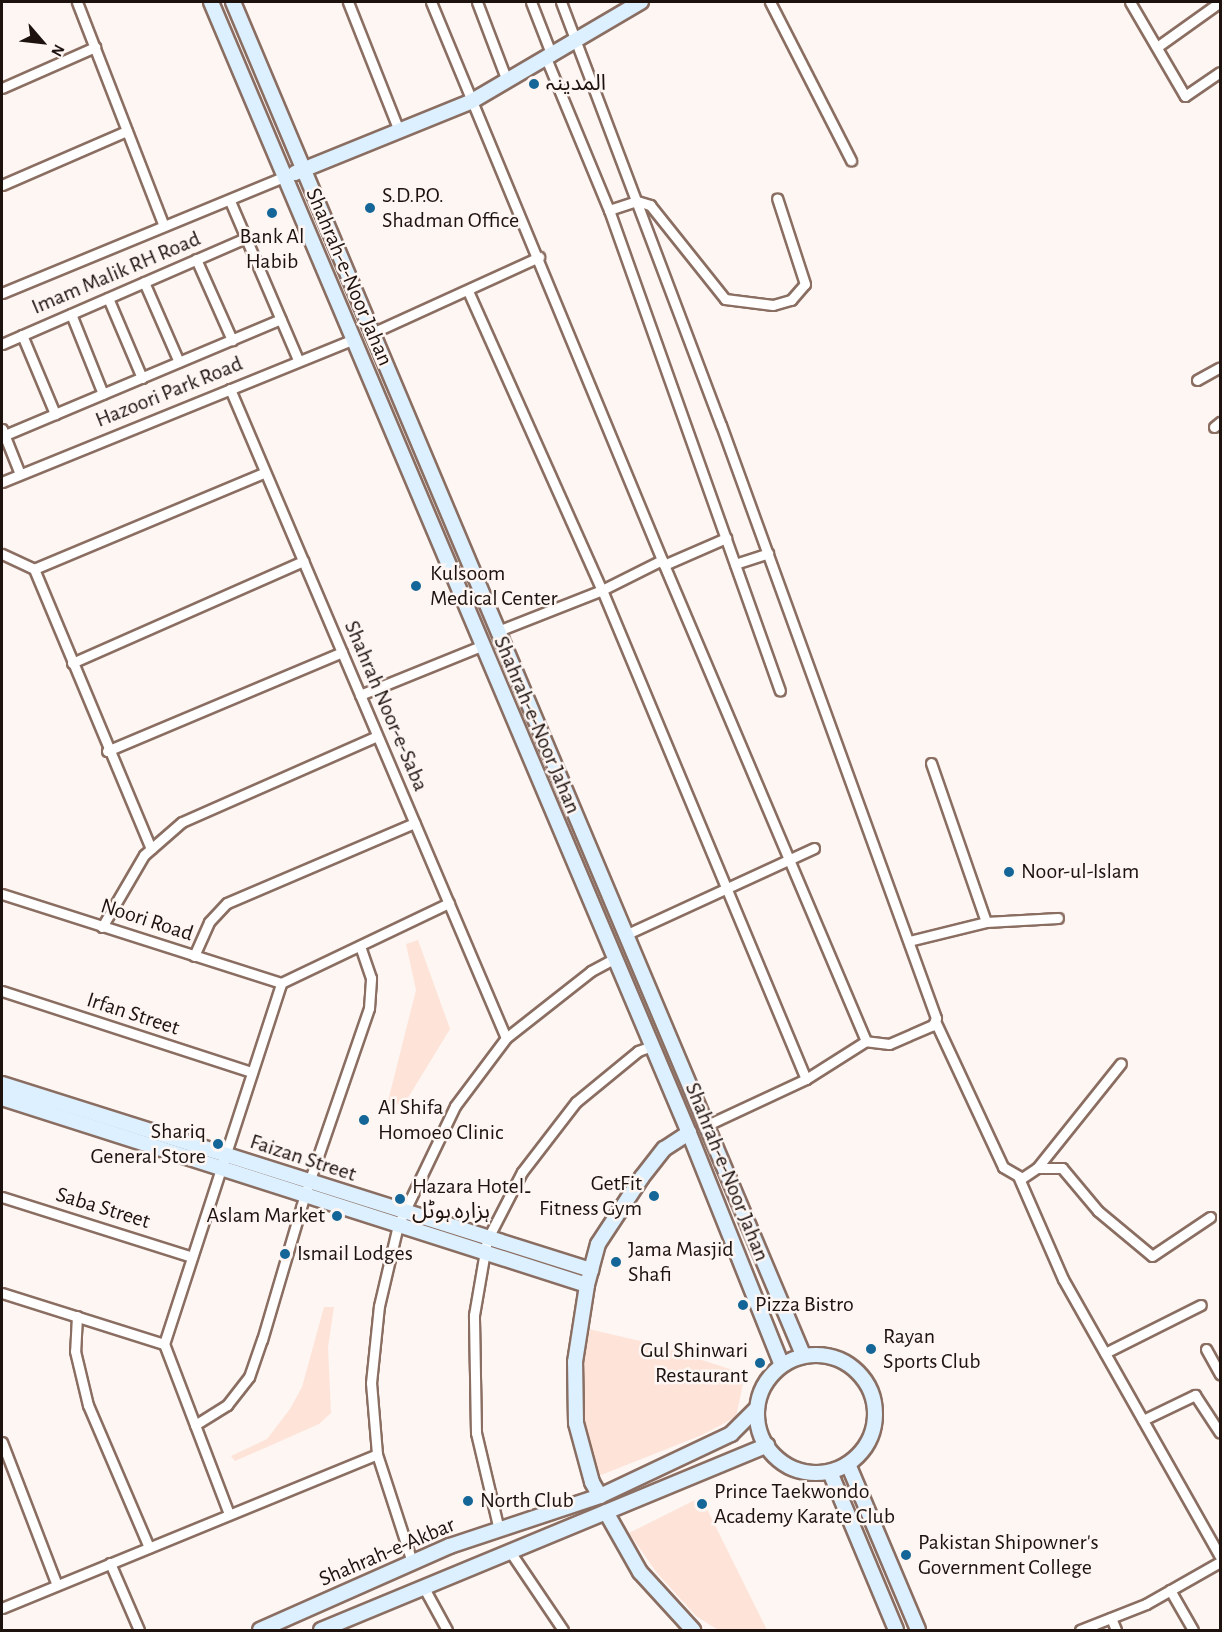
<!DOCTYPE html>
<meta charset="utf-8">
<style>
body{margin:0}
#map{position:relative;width:1222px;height:1632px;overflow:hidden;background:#fdf6f3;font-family:"Alegreya Sans","Noto Sans Arabic",sans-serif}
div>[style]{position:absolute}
.green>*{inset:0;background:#fee3d8}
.roads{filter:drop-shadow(2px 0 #8b6e62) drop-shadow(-2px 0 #8b6e62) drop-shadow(0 2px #8b6e62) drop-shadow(0 -2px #8b6e62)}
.street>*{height:9px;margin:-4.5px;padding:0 4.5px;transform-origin:4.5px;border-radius:4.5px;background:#fff}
.secondary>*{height:14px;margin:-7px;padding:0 7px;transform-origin:7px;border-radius:7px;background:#dcf0ff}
.secondary>.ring{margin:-7px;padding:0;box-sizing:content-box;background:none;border:14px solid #dcf0ff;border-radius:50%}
.dots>*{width:16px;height:16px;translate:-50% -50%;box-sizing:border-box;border:3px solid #fdf6f3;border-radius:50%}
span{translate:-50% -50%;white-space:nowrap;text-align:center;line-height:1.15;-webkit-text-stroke:5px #fdf6f3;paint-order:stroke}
.poi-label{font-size:22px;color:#1d120e}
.left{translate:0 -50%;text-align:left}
.right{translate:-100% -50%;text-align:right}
.street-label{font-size:22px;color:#1d120e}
.frame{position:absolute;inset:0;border:3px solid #1d120e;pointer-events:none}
.north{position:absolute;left:12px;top:12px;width:60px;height:60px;-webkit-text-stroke:4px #fdf6f3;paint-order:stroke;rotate:118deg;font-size:16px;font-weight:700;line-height:24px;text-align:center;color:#1d120e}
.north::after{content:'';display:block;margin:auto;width:21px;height:27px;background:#1d120e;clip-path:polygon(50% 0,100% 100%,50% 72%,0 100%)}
</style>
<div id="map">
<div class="green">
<div style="clip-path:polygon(418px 940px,450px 1029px,403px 1106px,388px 1101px,416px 990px,406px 944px)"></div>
<div style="clip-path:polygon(324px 1307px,334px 1307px,328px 1347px,331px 1413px,319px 1424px,235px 1461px,231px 1456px,267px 1439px,290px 1409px,302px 1387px)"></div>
<div style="clip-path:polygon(584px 1328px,649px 1343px,745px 1374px,736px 1417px,702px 1435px,596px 1477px,580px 1408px)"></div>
<div style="clip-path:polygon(701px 1497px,767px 1630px,718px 1630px,696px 1616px,657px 1573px,629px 1533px)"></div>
</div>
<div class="roads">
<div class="street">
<div style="left:77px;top:2px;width:240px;rotate:68.8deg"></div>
<div style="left:348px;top:2px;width:139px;rotate:68.4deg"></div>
<div style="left:431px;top:2px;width:604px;rotate:67.51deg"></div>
<div style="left:662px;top:560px;width:522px;rotate:67.02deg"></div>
<div style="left:477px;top:2px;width:85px;rotate:69.2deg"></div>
<div style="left:531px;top:2px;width:58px;rotate:68.7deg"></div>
<div style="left:561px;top:2px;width:452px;rotate:69.3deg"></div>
<div style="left:721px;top:425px;width:631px;rotate:70.07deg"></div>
<div style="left:936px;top:1018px;width:8px;rotate:113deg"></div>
<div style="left:933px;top:1025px;width:48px;rotate:156.6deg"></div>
<div style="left:889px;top:1044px;width:23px;rotate:-173deg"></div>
<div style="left:866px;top:1041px;width:71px;rotate:147.7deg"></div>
<div style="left:806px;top:1079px;width:111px;rotate:155deg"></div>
<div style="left:770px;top:2px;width:178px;rotate:62.9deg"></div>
<div style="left:1130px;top:2px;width:109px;rotate:59.7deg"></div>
<div style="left:1185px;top:96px;width:42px;rotate:-34.4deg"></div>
<div style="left:1157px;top:47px;width:77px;rotate:-35.5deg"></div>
<div style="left:546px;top:58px;width:165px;rotate:67.5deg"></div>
<div style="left:609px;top:210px;width:510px;rotate:70.43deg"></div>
<div style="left:2px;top:88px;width:102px;rotate:-23.8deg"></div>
<div style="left:2px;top:185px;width:136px;rotate:-23.4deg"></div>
<div style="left:230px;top:201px;width:173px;rotate:66.8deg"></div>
<div style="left:609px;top:210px;width:29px;rotate:-18deg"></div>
<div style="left:637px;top:201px;width:14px;rotate:17deg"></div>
<div style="left:650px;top:205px;width:120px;rotate:51.4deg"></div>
<div style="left:725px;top:299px;width:48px;rotate:7.1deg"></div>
<div style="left:773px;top:305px;width:19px;rotate:-16deg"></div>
<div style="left:791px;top:300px;width:21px;rotate:-49deg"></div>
<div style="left:805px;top:284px;width:90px;rotate:-108deg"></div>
<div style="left:196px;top:259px;width:89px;rotate:66deg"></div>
<div style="left:144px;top:282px;width:87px;rotate:66.4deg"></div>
<div style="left:468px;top:291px;width:328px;rotate:65.9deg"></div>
<div style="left:602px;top:590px;width:530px;rotate:67.36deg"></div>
<div style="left:2px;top:293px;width:305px;rotate:-22.4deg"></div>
<div style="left:108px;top:298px;width:87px;rotate:67deg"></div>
<div style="left:71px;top:314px;width:86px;rotate:68.2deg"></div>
<div style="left:370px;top:334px;width:186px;rotate:-24.5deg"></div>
<div style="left:22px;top:335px;width:86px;rotate:67.3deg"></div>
<div style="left:2px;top:344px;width:266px;rotate:-23.5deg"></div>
<div style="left:1197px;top:380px;width:26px;rotate:-29deg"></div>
<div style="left:230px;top:389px;width:705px;rotate:66.96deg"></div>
<div style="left:1214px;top:427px;width:8px;rotate:-40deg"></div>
<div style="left:2px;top:429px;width:48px;rotate:68.2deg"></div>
<div style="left:5px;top:435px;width:299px;rotate:-22.8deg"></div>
<div style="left:2px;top:482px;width:378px;rotate:-22.1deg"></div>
<div style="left:2px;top:554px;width:35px;rotate:25deg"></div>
<div style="left:34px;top:569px;width:303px;rotate:67.3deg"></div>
<div style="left:735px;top:564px;width:35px;rotate:-18deg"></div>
<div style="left:664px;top:565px;width:68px;rotate:-23.5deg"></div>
<div style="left:34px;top:569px;width:249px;rotate:-22.7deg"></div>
<div style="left:498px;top:631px;width:112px;rotate:-21.5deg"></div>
<div style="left:602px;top:590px;width:67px;rotate:-26.6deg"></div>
<div style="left:72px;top:663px;width:253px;rotate:-23.8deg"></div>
<div style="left:360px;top:695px;width:131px;rotate:-22deg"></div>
<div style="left:107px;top:751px;width:255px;rotate:-22.8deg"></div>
<div style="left:931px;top:763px;width:168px;rotate:70.9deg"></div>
<div style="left:2px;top:894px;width:293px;rotate:17.7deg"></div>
<div style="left:102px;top:927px;width:83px;rotate:-59.7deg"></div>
<div style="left:144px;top:855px;width:50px;rotate:-41deg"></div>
<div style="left:182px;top:822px;width:213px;rotate:-23.8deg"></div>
<div style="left:625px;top:935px;width:208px;rotate:-24.7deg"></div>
<div style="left:909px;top:941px;width:79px;rotate:-13.9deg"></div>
<div style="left:986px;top:922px;width:72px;rotate:-3.2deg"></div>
<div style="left:194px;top:956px;width:37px;rotate:-66deg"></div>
<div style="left:209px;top:922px;width:26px;rotate:-47deg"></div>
<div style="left:227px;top:903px;width:204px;rotate:-23.1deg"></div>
<div style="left:2px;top:991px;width:263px;rotate:18deg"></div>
<div style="left:935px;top:1021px;width:161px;rotate:65deg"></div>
<div style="left:1003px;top:1167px;width:22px;rotate:30deg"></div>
<div style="left:1022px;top:1178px;width:18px;rotate:-34deg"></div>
<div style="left:1037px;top:1168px;width:134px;rotate:-51.3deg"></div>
<div style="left:1037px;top:1168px;width:25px"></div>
<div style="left:1062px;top:1168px;width:56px;rotate:50.1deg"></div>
<div style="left:1098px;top:1211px;width:70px;rotate:39.8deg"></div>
<div style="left:1152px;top:1256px;width:70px;rotate:-33.9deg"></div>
<div style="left:1018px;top:1176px;width:112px;rotate:66.4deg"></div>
<div style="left:1063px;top:1279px;width:318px;rotate:60.5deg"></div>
<div style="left:2px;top:1197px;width:199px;rotate:17.5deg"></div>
<div style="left:2px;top:1293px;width:170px;rotate:17.5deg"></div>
<div style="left:77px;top:1316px;width:35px;rotate:93deg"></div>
<div style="left:75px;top:1351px;width:56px;rotate:76.5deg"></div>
<div style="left:88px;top:1405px;width:155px;rotate:66.8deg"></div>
<div style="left:1206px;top:1349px;width:29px;rotate:61deg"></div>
<div style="left:1105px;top:1353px;width:107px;rotate:-26.6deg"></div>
<div style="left:1143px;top:1420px;width:58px;rotate:-25.7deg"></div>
<div style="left:1195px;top:1395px;width:45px;rotate:56.7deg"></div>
<div style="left:195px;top:1425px;width:38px;rotate:-32deg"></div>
<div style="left:227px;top:1405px;width:36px;rotate:-52deg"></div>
<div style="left:249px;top:1377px;width:39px;rotate:-71deg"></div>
<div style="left:262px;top:1340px;width:152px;rotate:-73.6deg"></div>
<div style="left:305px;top:1194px;width:197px;rotate:-71deg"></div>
<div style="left:369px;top:1008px;width:30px;rotate:-86deg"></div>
<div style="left:371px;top:978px;width:34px;rotate:-109deg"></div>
<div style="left:2px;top:1442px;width:153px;rotate:69deg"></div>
<div style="left:229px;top:1514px;width:182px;rotate:-110.9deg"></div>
<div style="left:164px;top:1344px;width:379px;rotate:-72deg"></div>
<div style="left:281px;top:983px;width:186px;rotate:-25.5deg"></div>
<div style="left:499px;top:1530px;width:100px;rotate:-103.3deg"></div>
<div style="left:476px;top:1433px;width:118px;rotate:-91deg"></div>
<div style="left:474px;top:1315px;width:76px;rotate:-80.2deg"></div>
<div style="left:487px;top:1240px;width:76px;rotate:-62.8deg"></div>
<div style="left:522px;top:1172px;width:88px;rotate:-52.4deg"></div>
<div style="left:576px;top:1102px;width:80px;rotate:-39.4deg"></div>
<div style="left:638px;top:1051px;width:15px;rotate:-20deg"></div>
<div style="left:511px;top:1553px;width:93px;rotate:56deg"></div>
<div style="left:412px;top:1562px;width:114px;rotate:-108deg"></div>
<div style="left:377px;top:1454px;width:71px;rotate:-94.8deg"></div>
<div style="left:371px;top:1383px;width:77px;rotate:-84.1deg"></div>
<div style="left:379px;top:1306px;width:83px;rotate:-76.8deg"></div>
<div style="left:398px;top:1225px;width:132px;rotate:-64.4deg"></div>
<div style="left:455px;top:1106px;width:85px;rotate:-53.1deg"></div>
<div style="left:506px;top:1038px;width:108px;rotate:-38.2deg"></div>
<div style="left:591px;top:971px;width:27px;rotate:-28deg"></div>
<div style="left:110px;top:1563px;width:73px;rotate:66.6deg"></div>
<div style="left:424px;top:1588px;width:48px;rotate:61.3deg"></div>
<div style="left:1170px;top:1590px;width:46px;rotate:60.1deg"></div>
<div style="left:2px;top:1608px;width:405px;rotate:-22.3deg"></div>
<div style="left:1111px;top:1618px;width:13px;rotate:67deg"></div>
<div style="left:1080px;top:1630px;width:71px;rotate:-21.5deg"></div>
<div style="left:1146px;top:1604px;width:85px;rotate:-29.6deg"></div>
</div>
<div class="secondary">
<div style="left:211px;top:2px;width:1228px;rotate:67.09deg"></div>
<div style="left:689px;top:1133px;width:250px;rotate:68.2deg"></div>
<div style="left:233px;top:2px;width:1468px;rotate:67.15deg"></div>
<div style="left:295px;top:173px;width:191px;rotate:-22.1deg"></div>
<div style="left:472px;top:101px;width:196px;rotate:-30.4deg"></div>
<div style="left:2px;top:1084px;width:618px;rotate:17.53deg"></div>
<div style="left:2px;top:1098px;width:614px;rotate:17.73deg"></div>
<div class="ring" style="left:757px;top:1355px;width:104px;height:104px"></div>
<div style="left:848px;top:1464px;width:180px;rotate:67.1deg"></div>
<div style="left:830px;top:1472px;width:171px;rotate:67.3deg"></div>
<div style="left:600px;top:1496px;width:16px;rotate:-120deg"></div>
<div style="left:592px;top:1482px;width:61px;rotate:-105.2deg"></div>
<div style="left:576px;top:1423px;width:61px;rotate:-90.9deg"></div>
<div style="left:575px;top:1362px;width:78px;rotate:-81.1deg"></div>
<div style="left:587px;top:1285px;width:42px;rotate:-75deg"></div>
<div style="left:598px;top:1244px;width:80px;rotate:-56.7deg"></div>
<div style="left:642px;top:1177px;width:36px;rotate:-52deg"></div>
<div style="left:664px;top:1149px;width:30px;rotate:-33deg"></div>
<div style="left:606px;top:1512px;width:69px;rotate:60.5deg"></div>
<div style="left:640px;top:1572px;width:79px;rotate:47.6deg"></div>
<div style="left:260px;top:1630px;width:208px;rotate:-23.9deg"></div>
<div style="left:450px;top:1546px;width:158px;rotate:-18.4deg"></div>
<div style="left:600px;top:1496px;width:145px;rotate:-25.3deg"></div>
<div style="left:731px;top:1434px;width:37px;rotate:-45deg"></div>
<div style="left:321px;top:1630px;width:483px;rotate:-22.5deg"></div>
</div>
</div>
<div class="dots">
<div style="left:534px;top:84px;background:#136697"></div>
<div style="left:370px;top:208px;background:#136697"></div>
<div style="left:272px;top:213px;background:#136697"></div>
<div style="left:416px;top:586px;background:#136697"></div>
<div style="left:1009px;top:872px;background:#136697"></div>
<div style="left:364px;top:1120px;background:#136697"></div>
<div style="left:218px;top:1144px;background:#136697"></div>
<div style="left:654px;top:1196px;background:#136697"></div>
<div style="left:400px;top:1199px;background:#136697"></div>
<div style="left:337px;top:1216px;background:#136697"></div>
<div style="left:285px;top:1254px;background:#136697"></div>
<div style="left:616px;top:1262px;background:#136697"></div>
<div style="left:743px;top:1305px;background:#136697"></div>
<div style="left:871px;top:1349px;background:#136697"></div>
<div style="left:760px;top:1363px;background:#136697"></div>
<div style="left:468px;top:1501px;background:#136697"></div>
<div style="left:702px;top:1504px;background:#136697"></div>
<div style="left:906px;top:1555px;background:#136697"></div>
</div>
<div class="poi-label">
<span class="left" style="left:546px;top:84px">المدینہ</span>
<span class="left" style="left:382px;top:208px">S.D.P.O.<br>Shadman Office</span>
<span style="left:272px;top:249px">Bank Al<br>Habib</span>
<span class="left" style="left:430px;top:586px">Kulsoom<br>Medical Center</span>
<span class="left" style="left:1021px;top:872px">Noor-ul-Islam</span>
<span class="left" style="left:378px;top:1120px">Al Shifa<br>Homoeo Clinic</span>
<span class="right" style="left:206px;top:1144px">Shariq<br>General Store</span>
<span class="right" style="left:642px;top:1196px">GetFit<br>Fitness Gym</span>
<span class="left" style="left:412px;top:1199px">Hazara Hotel۔<br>ہزارہ ہوٹل</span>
<span class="right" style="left:325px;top:1216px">Aslam Market</span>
<span class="left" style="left:628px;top:1262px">Jama Masjid<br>Shafi</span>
<span class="left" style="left:297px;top:1254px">Ismail Lodges</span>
<span class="left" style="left:755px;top:1305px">Pizza Bistro</span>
<span class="left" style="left:883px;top:1349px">Rayan<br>Sports Club</span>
<span class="right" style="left:748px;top:1363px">Gul Shinwari<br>Restaurant</span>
<span class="left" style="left:714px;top:1504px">Prince Taekwondo<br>Academy Karate Club</span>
<span class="left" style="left:480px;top:1501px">North Club</span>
<span class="left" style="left:918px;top:1555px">Pakistan Shipowner's<br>Government College</span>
</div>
<div class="street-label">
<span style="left:116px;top:273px;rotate:-23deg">Imam Malik RH Road</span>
<span style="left:349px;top:277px;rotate:67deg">Shahrah-e-Noor Jahan</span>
<span style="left:169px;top:392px;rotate:-22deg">Hazoori Park Road</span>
<span style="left:386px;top:706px;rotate:67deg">Shahrah Noor-e-Saba</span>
<span style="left:537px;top:725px;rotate:67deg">Shahrah-e-Noor Jahan</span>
<span style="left:147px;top:920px;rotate:18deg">Noori Road</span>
<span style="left:133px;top:1014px;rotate:18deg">Irfan Street</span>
<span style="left:303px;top:1158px;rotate:18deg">Faizan Street</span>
<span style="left:727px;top:1172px;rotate:68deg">Shahrah-e-Noor Jahan</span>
<span style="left:103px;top:1208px;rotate:17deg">Saba Street</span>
<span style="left:387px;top:1552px;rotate:-23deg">Shahrah-e-Akbar</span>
</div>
<div class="frame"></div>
<div class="north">N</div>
</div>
